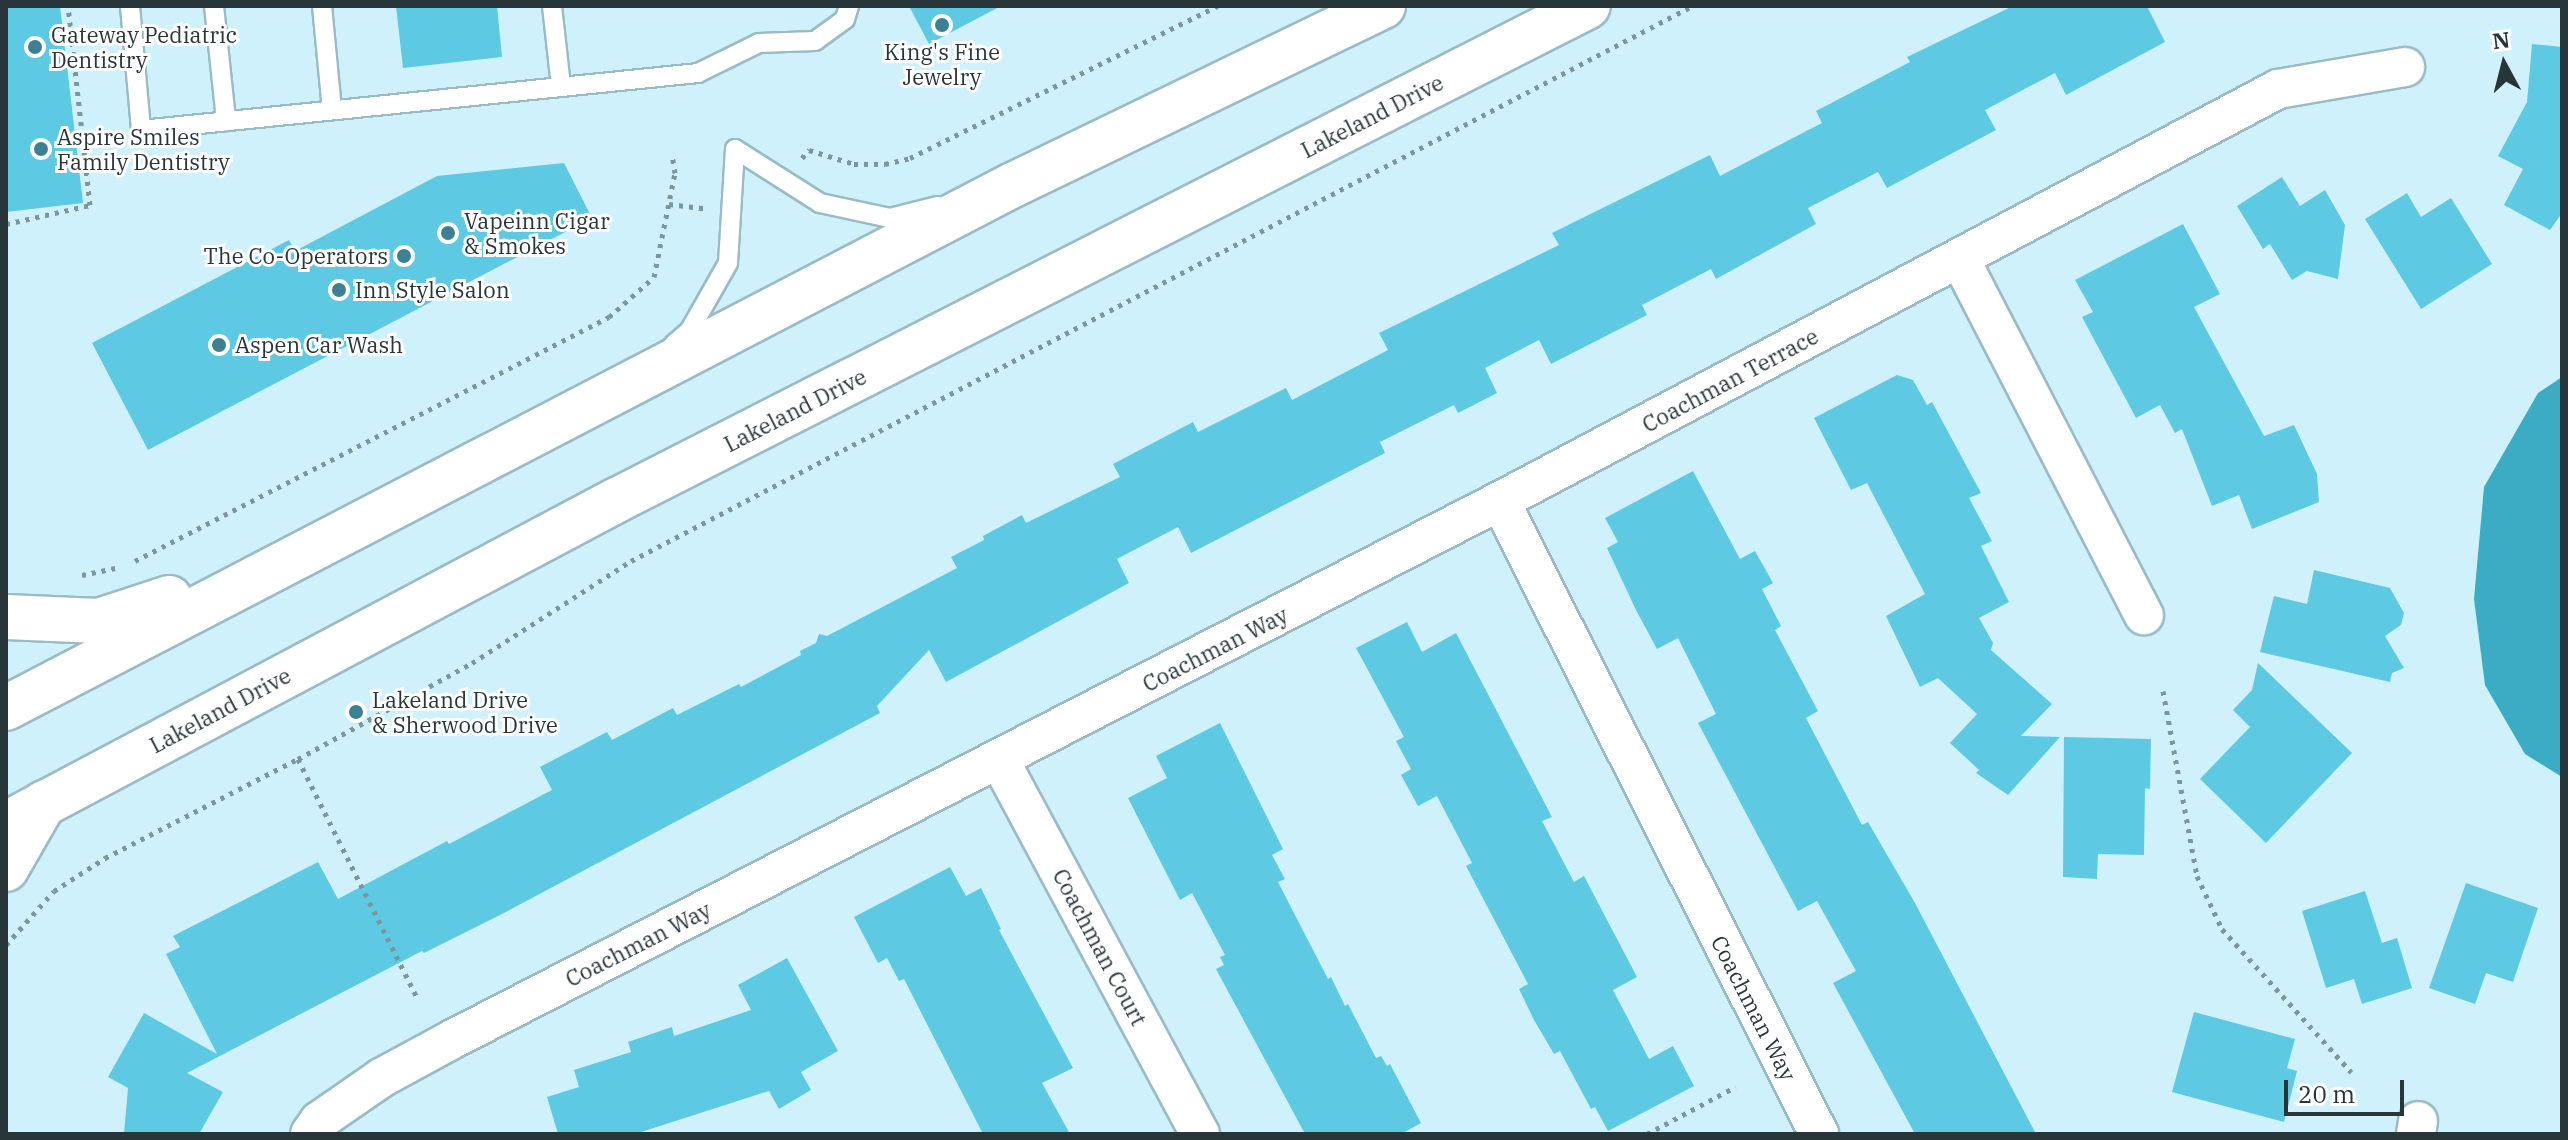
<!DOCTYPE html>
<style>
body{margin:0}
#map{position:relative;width:2568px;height:1140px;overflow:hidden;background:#cff1fb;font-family:"IBM Plex Serif",serif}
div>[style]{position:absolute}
.water>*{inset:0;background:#3cacc5}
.building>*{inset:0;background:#5ec9e3}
.path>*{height:5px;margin-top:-2.5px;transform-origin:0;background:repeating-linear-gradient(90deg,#7d959c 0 4px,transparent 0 10px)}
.roads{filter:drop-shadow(2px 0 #9abbc4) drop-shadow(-2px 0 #9abbc4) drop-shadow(0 2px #9abbc4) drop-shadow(0 -2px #9abbc4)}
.service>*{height:18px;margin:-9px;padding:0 9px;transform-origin:9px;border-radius:9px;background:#fff}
.minor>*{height:38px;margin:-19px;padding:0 19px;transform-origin:19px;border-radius:19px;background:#fff}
.secondary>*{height:44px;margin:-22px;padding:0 22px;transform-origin:22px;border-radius:22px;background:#fff}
.dots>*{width:22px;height:22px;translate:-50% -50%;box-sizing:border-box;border:4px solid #fff;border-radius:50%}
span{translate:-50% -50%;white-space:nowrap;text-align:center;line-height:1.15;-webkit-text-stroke:6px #fff;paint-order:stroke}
.poi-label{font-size:22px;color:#283539}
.left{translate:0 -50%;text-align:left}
.right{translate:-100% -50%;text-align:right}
.street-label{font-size:22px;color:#283539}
.frame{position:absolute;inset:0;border:8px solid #283539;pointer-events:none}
.north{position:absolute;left:2464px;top:24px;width:80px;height:80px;-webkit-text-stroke:6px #fff;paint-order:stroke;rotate:353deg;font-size:22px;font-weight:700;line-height:32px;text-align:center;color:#283539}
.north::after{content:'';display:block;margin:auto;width:28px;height:36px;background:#283539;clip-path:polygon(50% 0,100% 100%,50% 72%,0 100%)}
.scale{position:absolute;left:2284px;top:1080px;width:120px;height:36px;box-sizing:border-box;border:4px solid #283539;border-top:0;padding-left:10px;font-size:24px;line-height:28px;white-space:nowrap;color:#283539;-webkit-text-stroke:6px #fff;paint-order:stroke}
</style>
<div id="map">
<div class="water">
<div style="clip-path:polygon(2562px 377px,2562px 777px,2525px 754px,2485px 685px,2474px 599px,2484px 487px,2538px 393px)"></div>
</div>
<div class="building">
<div style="clip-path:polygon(6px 6px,60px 6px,83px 203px,6px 212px)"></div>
<div style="clip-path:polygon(396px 6px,497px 6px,502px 57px,403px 68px)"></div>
<div style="clip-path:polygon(909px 6px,1001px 6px,929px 44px)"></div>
<div style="clip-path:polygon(2013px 6px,2147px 6px,2165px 42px,2066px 95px,2055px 73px,1985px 110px,1996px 130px,1887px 188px,1878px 172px,1808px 208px,1816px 224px,1716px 279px,1711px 269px,1642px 305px,1647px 315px,1551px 364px,1539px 340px,1485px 368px,1497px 393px,1458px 413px,1454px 405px,1380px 442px,1385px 453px,1191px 553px,1178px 527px,1117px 559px,1129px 583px,946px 682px,929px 650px,877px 706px,880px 713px,504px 913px,424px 953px,422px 951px,187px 1073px,223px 1092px,199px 1134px,124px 1134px,128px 1088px,108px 1077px,144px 1013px,217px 1054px,166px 954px,180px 947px,173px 936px,318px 862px,338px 899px,447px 841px,449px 844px,552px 790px,540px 767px,607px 732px,612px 740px,673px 708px,677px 715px,739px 684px,741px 687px,801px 655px,800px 651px,816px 643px,819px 634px,827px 636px,957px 568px,951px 557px,984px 540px,983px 536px,1022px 515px,1026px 523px,1120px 477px,1113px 464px,1193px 422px,1198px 432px,1286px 388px,1292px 400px,1388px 350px,1379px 333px,1559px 245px,1552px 233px,1710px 155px,1720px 176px,1822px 123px,1816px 111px,1910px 62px,1907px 57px)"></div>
<div style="clip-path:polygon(2532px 44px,2562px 47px,2562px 213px,2550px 230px,2504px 205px,2523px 169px,2498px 156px,2527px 102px)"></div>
<div style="clip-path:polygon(564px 163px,592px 218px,148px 450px,92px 343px,289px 240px,295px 251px,437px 176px)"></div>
<div style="clip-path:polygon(2282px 177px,2300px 206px,2325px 190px,2345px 225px,2338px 279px,2307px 271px,2292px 280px,2270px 244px,2263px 249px,2237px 206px)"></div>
<div style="clip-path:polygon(2407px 193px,2421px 217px,2451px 198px,2492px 264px,2421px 309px,2365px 219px)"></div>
<div style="clip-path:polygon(2183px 224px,2220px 294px,2194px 307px,2264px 436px,2294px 425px,2317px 474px,2319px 502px,2252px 529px,2239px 495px,2212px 506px,2182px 429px,2175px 433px,2160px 405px,2136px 418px,2082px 317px,2093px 312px,2075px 280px)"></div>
<div style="clip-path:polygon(1897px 375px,1913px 380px,1927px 405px,1932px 402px,1981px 493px,1969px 498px,1992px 541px,1981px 546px,2009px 602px,1979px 618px,1993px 643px,1991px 650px,2052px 704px,2021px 736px,2060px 737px,2008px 795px,1976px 773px,1979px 770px,1950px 743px,1977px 714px,1938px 678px,1920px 687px,1886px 616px,1925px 594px,1867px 483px,1851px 490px,1814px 418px)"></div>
<div style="clip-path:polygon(1693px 471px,1740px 559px,1755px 551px,1773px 583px,1762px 589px,1781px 626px,1775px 630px,1818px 711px,1806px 718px,1862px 825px,1868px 822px,1915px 903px,2036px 1134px,1915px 1134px,1833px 983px,1856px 971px,1817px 901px,1798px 911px,1698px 723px,1716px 714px,1678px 638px,1657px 649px,1636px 610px,1607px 548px,1618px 542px,1605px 518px)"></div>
<div style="clip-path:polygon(2314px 570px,2390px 588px,2404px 613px,2401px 625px,2385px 636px,2404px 668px,2392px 673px,2390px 682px,2260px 652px,2274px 596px,2307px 604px)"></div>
<div style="clip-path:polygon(1407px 622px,1422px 652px,1456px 633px,1552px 817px,1542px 821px,1574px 882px,1584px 876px,1637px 977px,1613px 990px,1649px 1059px,1673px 1046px,1694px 1086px,1608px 1131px,1595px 1107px,1591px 1109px,1560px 1051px,1554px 1054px,1534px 1020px,1519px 989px,1528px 984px,1466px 866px,1472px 863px,1437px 796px,1418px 806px,1401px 775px,1411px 769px,1396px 741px,1404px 737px,1356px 648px)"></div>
<div style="clip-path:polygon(2258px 663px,2352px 753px,2266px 843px,2200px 779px,2250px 727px,2233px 710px,2252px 690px)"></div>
<div style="clip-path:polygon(1220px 723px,1283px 849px,1272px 855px,1285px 879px,1278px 882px,1328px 979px,1331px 977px,1345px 1006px,1348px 1004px,1376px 1058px,1381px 1056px,1387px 1066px,1390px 1064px,1421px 1123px,1401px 1134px,1305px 1134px,1216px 969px,1224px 965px,1220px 957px,1225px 955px,1192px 893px,1180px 900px,1128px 798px,1167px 778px,1156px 756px)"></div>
<div style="clip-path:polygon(2064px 737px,2151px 739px,2150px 789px,2145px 788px,2144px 855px,2098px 854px,2097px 879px,2063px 877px)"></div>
<div style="clip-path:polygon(950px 867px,966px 896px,981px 888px,1001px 929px,999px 930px,1073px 1068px,1042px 1083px,1070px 1134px,983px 1134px,904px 979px,899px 981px,887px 958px,878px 963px,854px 917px)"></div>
<div style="clip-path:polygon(2466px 883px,2538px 908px,2513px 982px,2486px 973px,2475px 1004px,2429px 988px)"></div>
<div style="clip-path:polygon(2365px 891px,2382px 943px,2397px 938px,2412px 988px,2362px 1004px,2354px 979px,2326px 988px,2302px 911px)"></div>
<div style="clip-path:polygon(787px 958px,838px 1051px,801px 1072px,811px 1090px,779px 1109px,769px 1091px,635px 1134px,558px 1134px,547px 1097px,579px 1087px,574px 1070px,631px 1052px,628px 1042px,672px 1027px,674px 1036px,751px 1010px,738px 985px)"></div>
<div style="clip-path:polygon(2194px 1012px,2295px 1039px,2287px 1068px,2297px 1071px,2284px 1122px,2172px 1092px)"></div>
</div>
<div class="path">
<div style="left:802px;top:158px;width:11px;rotate:-49deg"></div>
<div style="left:809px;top:150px;width:47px;rotate:17.3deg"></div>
<div style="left:854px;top:164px;width:31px"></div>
<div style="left:885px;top:164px;width:26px;rotate:-13deg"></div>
<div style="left:910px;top:158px;width:343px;rotate:-26.3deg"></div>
<div style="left:669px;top:204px;width:35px;rotate:7deg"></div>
<div style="left:6px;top:224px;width:86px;rotate:-12.7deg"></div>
<div style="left:90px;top:205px;width:200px;rotate:-96.3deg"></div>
<div style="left:135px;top:561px;width:533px;rotate:-27.24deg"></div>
<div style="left:609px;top:317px;width:60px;rotate:-41.6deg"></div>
<div style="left:654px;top:277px;width:106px;rotate:-78.6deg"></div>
<div style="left:675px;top:173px;width:18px;rotate:-99deg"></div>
<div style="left:82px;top:575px;width:34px;rotate:-12deg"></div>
<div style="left:2163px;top:691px;width:188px;rotate:79.6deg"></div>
<div style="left:2197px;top:876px;width:59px;rotate:64.7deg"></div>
<div style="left:2222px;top:929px;width:193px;rotate:47.9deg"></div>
<div style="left:298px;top:759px;width:269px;rotate:63.5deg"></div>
<div style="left:6px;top:945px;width:72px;rotate:-48.4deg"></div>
<div style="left:54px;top:891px;width:61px;rotate:-32.9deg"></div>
<div style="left:105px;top:858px;width:217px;rotate:-27.2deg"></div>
<div style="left:298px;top:759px;width:199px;rotate:-28.9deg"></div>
<div style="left:472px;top:663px;width:189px;rotate:-32.7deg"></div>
<div style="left:631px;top:561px;width:1197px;rotate:-27.61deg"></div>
<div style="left:1647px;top:1134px;width:100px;rotate:-28.1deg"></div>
</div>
<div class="roads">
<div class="service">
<div style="left:130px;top:6px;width:124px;rotate:84.9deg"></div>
<div style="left:141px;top:130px;width:560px;rotate:-5.84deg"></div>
<div style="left:698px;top:73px;width:68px;rotate:-26.2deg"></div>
<div style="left:759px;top:43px;width:56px;rotate:-2deg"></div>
<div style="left:815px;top:41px;width:37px;rotate:-36deg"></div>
<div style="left:845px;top:19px;width:14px;rotate:-73deg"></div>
<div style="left:214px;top:6px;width:116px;rotate:84deg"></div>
<div style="left:322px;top:6px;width:104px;rotate:84.5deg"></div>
<div style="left:552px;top:6px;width:81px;rotate:83.6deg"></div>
<div style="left:673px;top:345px;width:23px;rotate:-41deg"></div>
<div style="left:690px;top:330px;width:77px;rotate:-60.4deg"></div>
<div style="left:728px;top:263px;width:114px;rotate:-86.5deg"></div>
<div style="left:735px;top:149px;width:101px;rotate:32.4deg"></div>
<div style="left:820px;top:203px;width:72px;rotate:12.1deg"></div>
<div style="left:890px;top:218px;width:49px;rotate:-14.3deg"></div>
</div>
<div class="minor">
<div style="left:1960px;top:259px;width:401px;rotate:62.7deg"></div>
<div style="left:1500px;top:501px;width:709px;rotate:63.25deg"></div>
<div style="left:1000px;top:761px;width:423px;rotate:61.8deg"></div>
<div style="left:310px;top:1134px;width:16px;rotate:-55deg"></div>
<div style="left:319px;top:1121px;width:75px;rotate:-34.7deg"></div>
<div style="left:381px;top:1078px;width:80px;rotate:-28.5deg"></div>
<div style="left:451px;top:1040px;width:1179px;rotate:-27.2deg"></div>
<div style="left:1500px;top:501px;width:880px;rotate:-27.9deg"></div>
<div style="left:2278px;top:89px;width:129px;rotate:-9.8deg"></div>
<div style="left:2416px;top:1134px;width:13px;rotate:-81deg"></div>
</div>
<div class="secondary">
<div style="left:6px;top:617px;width:93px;rotate:2.5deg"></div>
<div style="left:99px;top:621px;width:74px;rotate:-18.2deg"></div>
<div style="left:6px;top:708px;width:1135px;rotate:-27.45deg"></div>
<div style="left:1013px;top:185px;width:411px;rotate:-25.8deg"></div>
<div style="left:6px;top:824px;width:692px;rotate:-27.94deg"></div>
<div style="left:617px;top:500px;width:1089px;rotate:-26.96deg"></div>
<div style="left:6px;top:869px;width:76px;rotate:-60.1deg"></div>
</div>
</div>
<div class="dots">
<div style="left:942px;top:25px;background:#3d8091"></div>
<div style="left:35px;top:47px;background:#3d8091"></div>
<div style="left:41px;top:149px;background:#3d8091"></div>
<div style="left:448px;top:233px;background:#3d8091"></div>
<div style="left:404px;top:256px;background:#3d8091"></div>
<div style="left:339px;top:290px;background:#3d8091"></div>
<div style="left:219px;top:345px;background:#3d8091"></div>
<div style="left:356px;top:712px;background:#3d8091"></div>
</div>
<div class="poi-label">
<span class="left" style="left:51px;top:47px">Gateway Pediatric<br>Dentistry</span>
<span style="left:942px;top:64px">King's Fine<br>Jewelry</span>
<span class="left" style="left:57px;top:149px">Aspire Smiles<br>Family Dentistry</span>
<span class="left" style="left:464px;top:233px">Vapeinn Cigar<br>&amp; Smokes</span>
<span class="right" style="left:388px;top:256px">The Co-Operators</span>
<span class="left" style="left:355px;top:290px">Inn Style Salon</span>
<span class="left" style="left:235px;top:345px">Aspen Car Wash</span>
<span class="left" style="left:372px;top:712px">Lakeland Drive<br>&amp; Sherwood Drive</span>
</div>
<div class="street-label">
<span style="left:1372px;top:116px;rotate:-27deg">Lakeland Drive</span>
<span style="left:1730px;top:380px;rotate:-28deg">Coachman Terrace</span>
<span style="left:795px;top:410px;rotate:-27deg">Lakeland Drive</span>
<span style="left:1215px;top:649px;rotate:-27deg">Coachman Way</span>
<span style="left:220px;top:710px;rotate:-28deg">Lakeland Drive</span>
<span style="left:638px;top:944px;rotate:-27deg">Coachman Way</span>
<span style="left:1100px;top:947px;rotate:62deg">Coachman Court</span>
<span style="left:1754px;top:1008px;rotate:63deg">Coachman Way</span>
</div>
<div class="frame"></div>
<div class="north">N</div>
<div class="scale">20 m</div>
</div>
